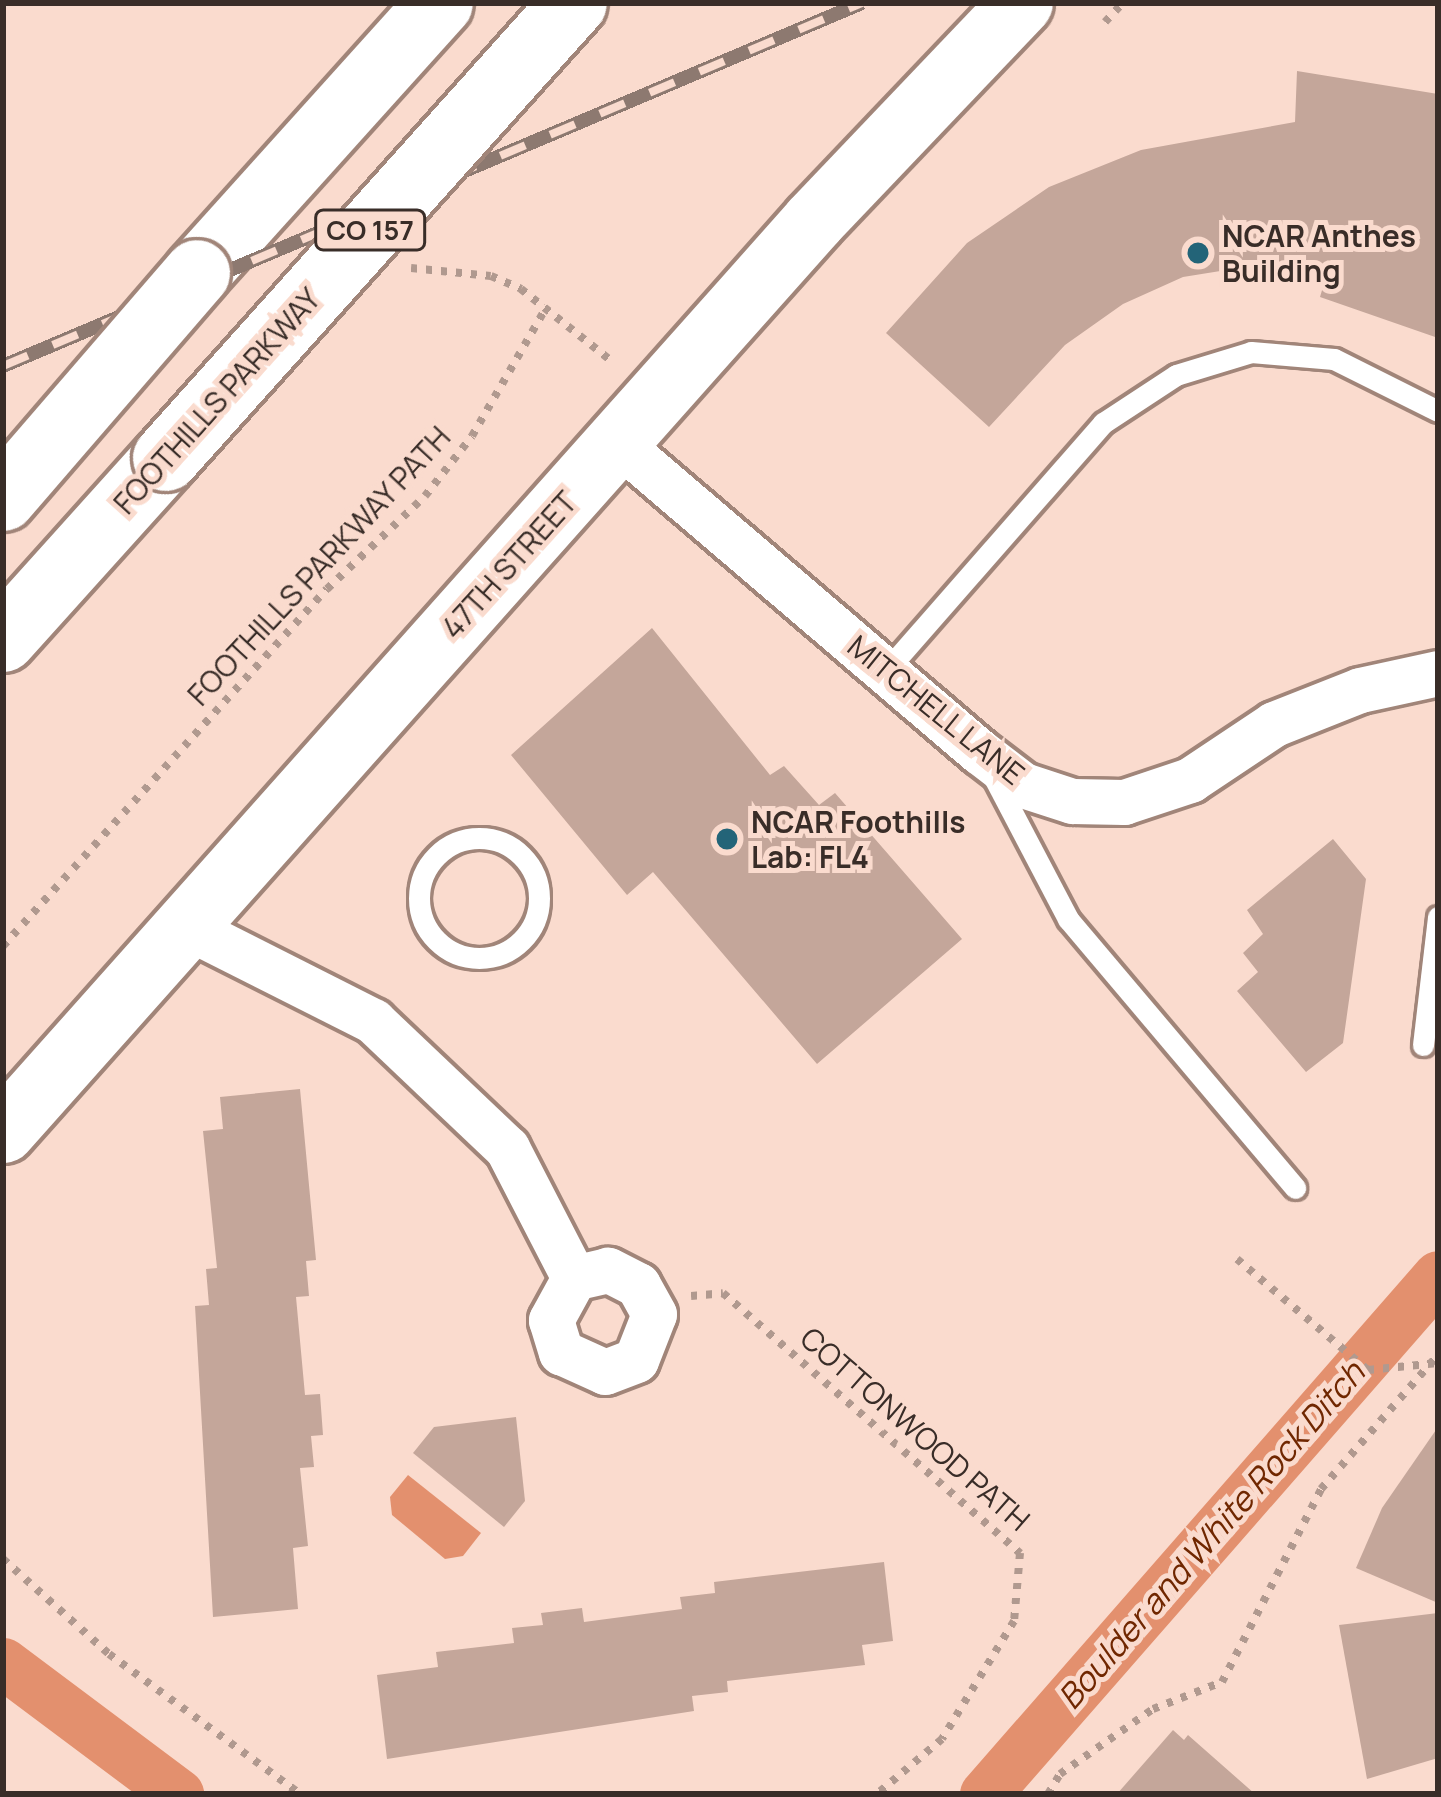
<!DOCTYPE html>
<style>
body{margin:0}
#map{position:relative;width:1441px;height:1797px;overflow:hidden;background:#fadbce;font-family:Manrope,sans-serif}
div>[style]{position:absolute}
.water>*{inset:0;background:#e3906e}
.canal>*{height:51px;margin:-25.5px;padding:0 25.5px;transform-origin:25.5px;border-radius:25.5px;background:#e3906e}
.building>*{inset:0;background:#c4a69a}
.path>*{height:8px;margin-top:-4px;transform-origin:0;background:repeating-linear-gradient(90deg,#b0998f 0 6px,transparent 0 15px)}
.roads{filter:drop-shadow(3px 0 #a18579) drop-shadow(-3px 0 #a18579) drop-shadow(0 3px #a18579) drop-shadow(0 -3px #a18579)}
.lane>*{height:21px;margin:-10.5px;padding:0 10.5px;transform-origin:10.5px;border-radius:10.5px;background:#fff}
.lane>.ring{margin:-10.5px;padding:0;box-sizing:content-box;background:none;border:21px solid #fff;border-radius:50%}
.street>*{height:45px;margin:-22.5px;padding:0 22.5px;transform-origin:22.5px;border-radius:22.5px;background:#fff}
.secondary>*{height:63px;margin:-31.5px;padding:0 31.5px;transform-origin:31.5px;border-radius:31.5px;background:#fff}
.highway>*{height:66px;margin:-33px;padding:0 33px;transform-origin:33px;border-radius:33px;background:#fff}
.rail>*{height:14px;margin-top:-7px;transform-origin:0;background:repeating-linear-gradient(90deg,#fadbce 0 27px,#8d7970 0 54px);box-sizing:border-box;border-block:3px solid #8d7970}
.bridges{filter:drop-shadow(3px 0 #a18579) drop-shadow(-3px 0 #a18579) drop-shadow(0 3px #a18579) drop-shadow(0 -3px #a18579)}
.highway-bridge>*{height:66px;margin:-33px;padding:0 33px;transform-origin:33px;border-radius:33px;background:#fff}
.dots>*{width:33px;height:33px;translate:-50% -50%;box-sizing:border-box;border:6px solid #fadbce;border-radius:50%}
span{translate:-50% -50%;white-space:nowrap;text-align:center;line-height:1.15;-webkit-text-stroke:10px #fadbce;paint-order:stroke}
.shield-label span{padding:3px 9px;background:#fadbce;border:3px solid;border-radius:9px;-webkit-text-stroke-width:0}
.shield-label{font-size:27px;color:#392d28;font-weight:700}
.poi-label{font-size:30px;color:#392d28;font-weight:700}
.left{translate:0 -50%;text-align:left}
.street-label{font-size:30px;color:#392d28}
.water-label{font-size:33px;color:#702700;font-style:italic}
.frame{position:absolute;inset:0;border:6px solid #392d28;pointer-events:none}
</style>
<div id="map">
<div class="water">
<div style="clip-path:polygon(408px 1475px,481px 1533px,463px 1556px,445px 1559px,392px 1515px,390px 1497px)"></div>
</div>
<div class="canal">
<div style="left:3px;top:1663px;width:219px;rotate:36.8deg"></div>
<div style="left:985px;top:1794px;width:688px;rotate:-48.83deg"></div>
</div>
<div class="building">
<div style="clip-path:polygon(1297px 71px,1438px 94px,1438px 338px,1320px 297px,1327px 273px,1264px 264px,1183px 277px,1123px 304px,1065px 345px,989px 427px,886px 333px,967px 243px,1049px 187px,1141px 150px,1295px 122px)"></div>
<div style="clip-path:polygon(652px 628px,770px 775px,784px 766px,819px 805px,835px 793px,962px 939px,817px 1064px,653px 872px,627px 895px,511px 755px)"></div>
<div style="clip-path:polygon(1333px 839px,1366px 879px,1343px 1043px,1306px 1072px,1237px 991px,1258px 972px,1243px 953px,1263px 934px,1247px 910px)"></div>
<div style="clip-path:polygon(300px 1089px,316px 1260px,306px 1261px,309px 1296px,296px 1297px,305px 1395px,320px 1394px,323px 1435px,311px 1436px,314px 1467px,300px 1468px,308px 1546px,293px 1548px,298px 1609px,213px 1617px,195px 1306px,209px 1305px,206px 1269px,217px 1268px,203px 1131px,223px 1129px,220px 1097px)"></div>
<div style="clip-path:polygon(516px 1417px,525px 1501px,504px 1527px,413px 1453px,434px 1427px)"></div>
<div style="clip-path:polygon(1438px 1427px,1438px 1603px,1356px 1568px,1382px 1508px)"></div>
<div style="clip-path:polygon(884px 1562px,893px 1641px,862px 1645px,865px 1665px,727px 1681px,728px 1692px,692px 1696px,694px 1711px,387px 1759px,377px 1675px,438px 1667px,436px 1652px,514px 1643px,512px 1628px,543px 1625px,541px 1613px,582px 1608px,584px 1622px,682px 1609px,680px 1597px,715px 1593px,714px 1582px)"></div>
<div style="clip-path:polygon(1438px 1613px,1438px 1758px,1367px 1779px,1339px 1625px)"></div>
<div style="clip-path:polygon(1173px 1730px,1184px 1740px,1188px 1735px,1255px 1794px,1117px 1794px)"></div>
</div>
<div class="path">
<div style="left:1105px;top:22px;width:26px;rotate:-47deg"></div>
<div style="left:411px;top:268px;width:80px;rotate:5.7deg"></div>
<div style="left:491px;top:276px;width:33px;rotate:23deg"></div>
<div style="left:521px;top:289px;width:119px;rotate:38.5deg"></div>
<div style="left:3px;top:946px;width:482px;rotate:-47.8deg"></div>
<div style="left:327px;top:589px;width:135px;rotate:-43.5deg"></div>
<div style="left:425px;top:496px;width:76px;rotate:-51.9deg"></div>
<div style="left:472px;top:436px;width:150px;rotate:-60deg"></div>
<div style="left:1237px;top:1259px;width:172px;rotate:40.3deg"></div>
<div style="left:1368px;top:1370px;width:70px;rotate:-5.7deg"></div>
<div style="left:691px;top:1296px;width:32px;rotate:-5deg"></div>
<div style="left:723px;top:1293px;width:395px;rotate:41.2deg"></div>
<div style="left:1020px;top:1553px;width:68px;rotate:95deg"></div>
<div style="left:1014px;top:1621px;width:138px;rotate:121.4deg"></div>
<div style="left:942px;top:1739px;width:85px;rotate:139.8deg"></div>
<div style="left:3px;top:1559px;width:142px;rotate:41.9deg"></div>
<div style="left:109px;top:1654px;width:237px;rotate:36.2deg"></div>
<div style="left:1048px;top:1794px;width:23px;rotate:-59deg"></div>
<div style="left:1060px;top:1774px;width:113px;rotate:-35deg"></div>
<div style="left:1153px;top:1709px;width:74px;rotate:-21.4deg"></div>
<div style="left:1222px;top:1682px;width:217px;rotate:-62.8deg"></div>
<div style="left:1321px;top:1489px;width:178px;rotate:-48.9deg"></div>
</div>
<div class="roads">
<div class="lane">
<div style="left:885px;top:672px;width:331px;rotate:-48.8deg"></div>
<div style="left:1103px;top:423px;width:87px;rotate:-33.3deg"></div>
<div style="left:1176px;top:375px;width:78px;rotate:-17deg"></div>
<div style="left:1251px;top:352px;width:83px;rotate:4.8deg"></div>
<div style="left:1334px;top:359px;width:116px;rotate:26.6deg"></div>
<div style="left:992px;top:774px;width:164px;rotate:62.3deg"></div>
<div style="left:1068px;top:919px;width:352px;rotate:49.8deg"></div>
<div class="ring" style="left:419px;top:838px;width:99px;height:99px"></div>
<div style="left:1423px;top:1045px;width:129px;rotate:-83.3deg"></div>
</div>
<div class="street">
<div style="left:618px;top:443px;width:476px;rotate:40.5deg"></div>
<div style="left:980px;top:752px;width:54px;rotate:37.5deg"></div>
<div style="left:1023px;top:785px;width:52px;rotate:18.1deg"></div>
<div style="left:1072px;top:801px;width:52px;rotate:1.1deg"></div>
<div style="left:1124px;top:802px;width:70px;rotate:-18.4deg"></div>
<div style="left:1190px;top:780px;width:101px;rotate:-33.7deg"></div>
<div style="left:1274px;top:724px;width:92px;rotate:-21.6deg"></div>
<div style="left:1360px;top:690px;width:80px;rotate:-12.3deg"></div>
<div style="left:185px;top:926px;width:211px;rotate:26.8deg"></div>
<div style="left:373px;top:1021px;width:185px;rotate:43.5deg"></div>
<div style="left:507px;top:1148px;width:146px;rotate:62.7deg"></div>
<div style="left:574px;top:1278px;width:48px;rotate:118.7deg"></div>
<div style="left:551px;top:1320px;width:34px;rotate:73deg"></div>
<div style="left:561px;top:1352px;width:48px;rotate:24.4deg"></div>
<div style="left:605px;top:1372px;width:33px;rotate:-21deg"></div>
<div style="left:636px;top:1360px;width:49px;rotate:-68.6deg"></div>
<div style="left:654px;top:1314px;width:33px;rotate:-119deg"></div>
<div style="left:638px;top:1285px;width:34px;rotate:-153deg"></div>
<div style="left:608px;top:1270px;width:35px;rotate:167deg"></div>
</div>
<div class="secondary">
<div style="left:3px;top:1131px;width:1220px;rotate:-48.32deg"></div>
<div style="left:814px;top:220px;width:300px;rotate:-46.4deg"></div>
</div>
<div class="highway">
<div style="left:197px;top:273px;width:363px;rotate:-48deg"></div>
<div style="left:3px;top:639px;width:244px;rotate:-48deg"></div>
</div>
</div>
<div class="rail">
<div style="left:3px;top:366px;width:933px;rotate:-22.91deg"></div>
</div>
<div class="bridges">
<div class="highway-bridge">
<div style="left:166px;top:458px;width:611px;rotate:-48.12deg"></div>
<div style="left:3px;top:498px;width:297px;rotate:-49.2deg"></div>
</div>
</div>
<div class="dots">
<div style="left:1198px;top:253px;background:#236478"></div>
<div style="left:727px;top:839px;background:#236478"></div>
</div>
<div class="shield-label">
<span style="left:370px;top:230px">CO 157</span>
</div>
<div class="poi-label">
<span class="left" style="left:1222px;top:253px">NCAR Anthes<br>Building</span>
<span class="left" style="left:751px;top:839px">NCAR Foothills<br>Lab: FL4</span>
</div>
<div class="street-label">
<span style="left:217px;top:401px;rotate:-48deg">FOOTHILLS PARKWAY</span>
<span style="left:509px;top:565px;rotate:-48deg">47TH STREET</span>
<span style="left:319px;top:566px;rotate:-47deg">FOOTHILLS PARKWAY PATH</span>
<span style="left:936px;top:710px;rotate:39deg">MITCHELL LANE</span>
<span style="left:915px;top:1429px;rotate:41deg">COTTONWOOD PATH</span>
</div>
<div class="water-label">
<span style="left:1211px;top:1535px;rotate:-49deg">Boulder and White Rock Ditch</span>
</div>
<div class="frame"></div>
</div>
